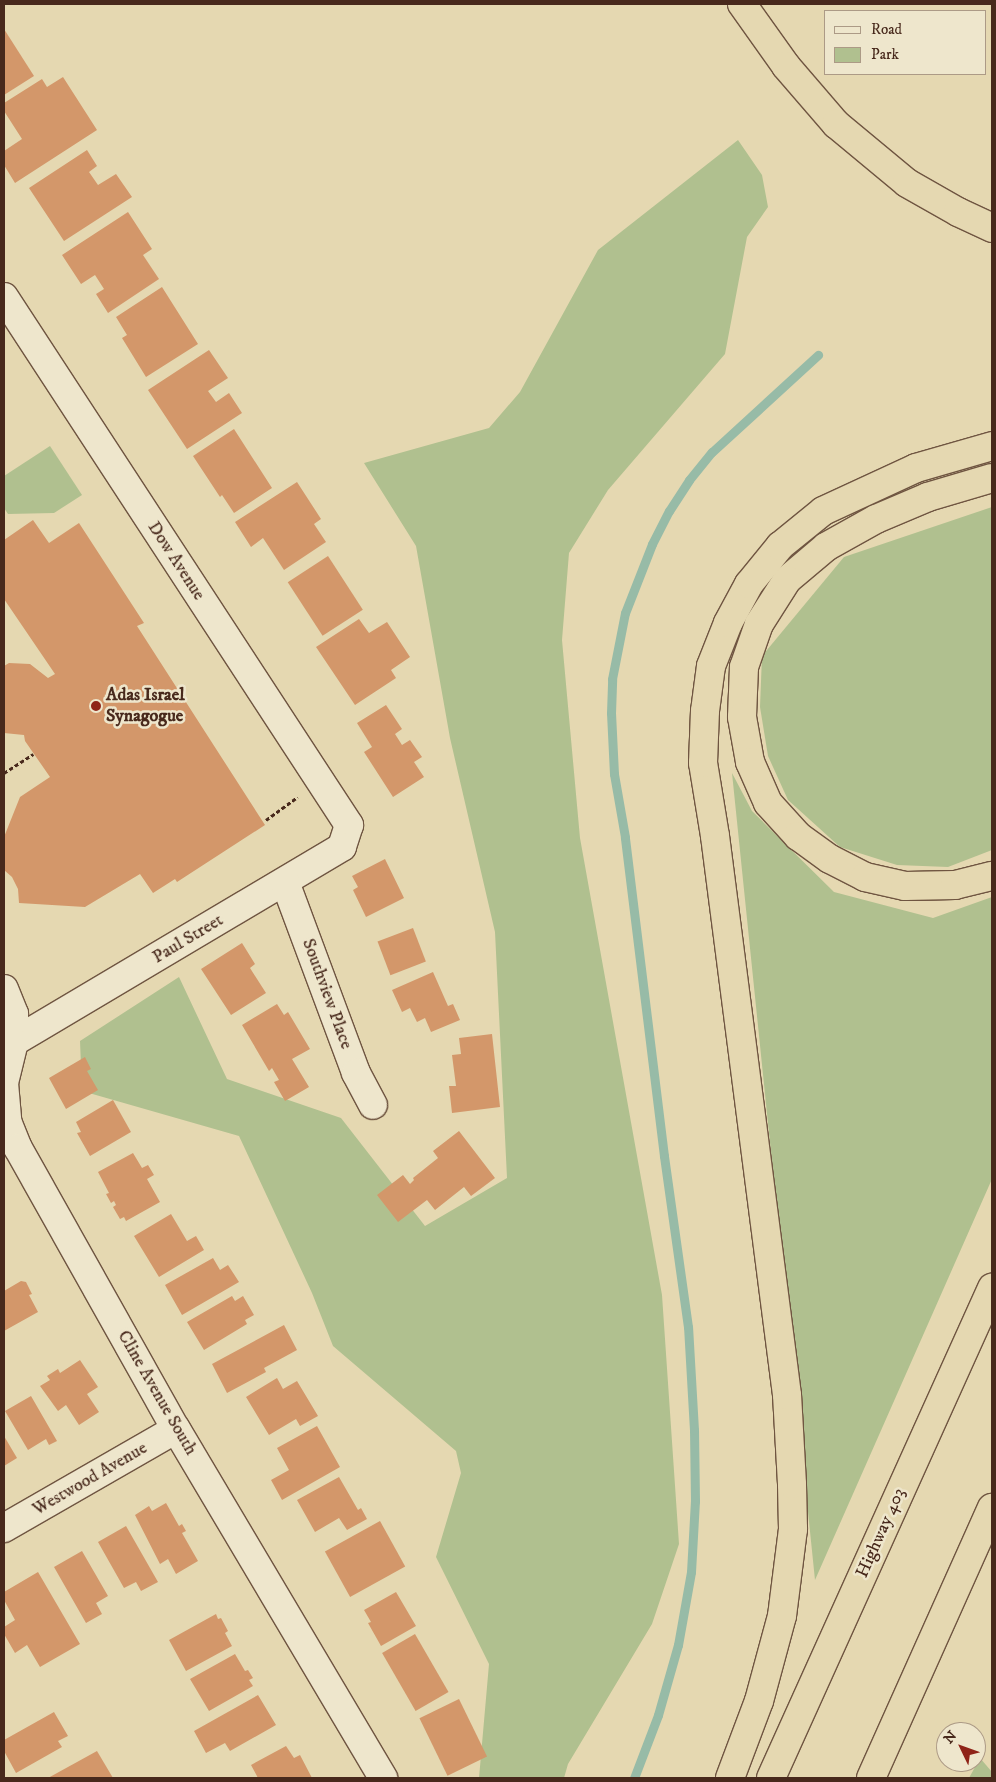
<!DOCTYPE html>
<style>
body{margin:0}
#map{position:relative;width:996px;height:1782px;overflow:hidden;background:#e5d8b1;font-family:"IM FELL DW Pica",serif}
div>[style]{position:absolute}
.green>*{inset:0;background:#b0c08f}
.stream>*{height:9px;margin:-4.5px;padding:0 4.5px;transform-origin:4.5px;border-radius:4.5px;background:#97bba7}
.building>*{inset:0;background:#d3976a;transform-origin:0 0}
.path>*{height:3px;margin-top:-1.5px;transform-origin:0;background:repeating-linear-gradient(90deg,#48291c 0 4px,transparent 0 6.5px)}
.roads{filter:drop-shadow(1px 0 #6f5541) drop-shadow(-1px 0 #6f5541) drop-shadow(0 1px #6f5541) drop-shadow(0 -1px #6f5541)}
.street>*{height:28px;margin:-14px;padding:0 14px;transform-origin:14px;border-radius:14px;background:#eee6cc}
.highway>*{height:28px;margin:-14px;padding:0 14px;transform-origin:14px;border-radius:14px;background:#e5d8b1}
.dots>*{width:14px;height:14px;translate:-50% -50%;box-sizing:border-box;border:2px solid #eee6cc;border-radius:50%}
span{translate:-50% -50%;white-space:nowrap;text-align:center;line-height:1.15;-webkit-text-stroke:5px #eee6cc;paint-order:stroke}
.street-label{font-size:18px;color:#48291c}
.poi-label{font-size:18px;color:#48291c;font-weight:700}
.left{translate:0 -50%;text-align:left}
.frame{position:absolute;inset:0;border:5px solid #48291c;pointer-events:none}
.legend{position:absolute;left:824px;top:10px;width:162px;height:65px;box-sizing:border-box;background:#eee6cc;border:1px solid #ac9a86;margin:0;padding:6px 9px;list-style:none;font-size:15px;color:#48291c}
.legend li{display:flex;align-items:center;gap:10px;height:25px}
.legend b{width:25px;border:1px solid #ac9a86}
.north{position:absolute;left:936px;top:1722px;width:50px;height:50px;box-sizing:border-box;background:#eee6cc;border:1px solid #ac9a86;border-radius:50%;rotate:312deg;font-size:14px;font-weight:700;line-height:20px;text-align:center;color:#48291c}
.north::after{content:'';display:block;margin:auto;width:18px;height:22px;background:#8f2418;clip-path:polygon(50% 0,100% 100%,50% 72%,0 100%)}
</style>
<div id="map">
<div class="green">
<div style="clip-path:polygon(738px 140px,762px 175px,768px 207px,747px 237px,725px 354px,608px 490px,569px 553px,562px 640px,580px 838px,662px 1295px,679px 1544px,652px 1624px,568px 1764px,564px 1778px,479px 1778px,489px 1664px,436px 1557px,461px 1473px,456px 1451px,333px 1346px,312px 1293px,239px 1136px,82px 1091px,80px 1041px,179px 977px,227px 1079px,341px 1118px,425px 1226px,507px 1178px,495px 932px,450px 738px,416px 546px,364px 463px,489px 428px,520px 392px,598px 250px)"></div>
<div style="clip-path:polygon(50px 446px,82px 495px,54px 513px,8px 514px,4px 508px,4px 476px)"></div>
<div style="clip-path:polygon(992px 507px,992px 850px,948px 867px,897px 865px,840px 847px,788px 800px,768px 756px,760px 707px,762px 656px,844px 557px)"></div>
<div style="clip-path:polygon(732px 773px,752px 811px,834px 892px,933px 918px,992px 897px,992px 1179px,815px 1580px)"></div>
<div style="clip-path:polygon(980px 1758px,992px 1772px,992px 1778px,969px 1778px)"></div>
</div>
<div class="stream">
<div style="left:634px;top:1778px;width:67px;rotate:-69.1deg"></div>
<div style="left:658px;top:1715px;width:73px;rotate:-74.1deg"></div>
<div style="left:678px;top:1645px;width:74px;rotate:-79.9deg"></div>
<div style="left:691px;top:1572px;width:71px;rotate:-86.8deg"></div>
<div style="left:695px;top:1501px;width:71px;rotate:-90.8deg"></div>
<div style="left:694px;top:1430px;width:103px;rotate:-93.3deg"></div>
<div style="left:688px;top:1327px;width:173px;rotate:-98deg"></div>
<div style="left:664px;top:1156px;width:321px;rotate:-97deg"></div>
<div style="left:625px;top:837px;width:64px;rotate:-99.9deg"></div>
<div style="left:614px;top:774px;width:61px;rotate:-92.8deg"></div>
<div style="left:611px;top:713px;width:34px;rotate:-88deg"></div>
<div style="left:612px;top:679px;width:67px;rotate:-78.9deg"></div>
<div style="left:625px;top:613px;width:74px;rotate:-68.6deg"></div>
<div style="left:652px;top:544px;width:37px;rotate:-63deg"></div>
<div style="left:669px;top:511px;width:37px;rotate:-57deg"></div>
<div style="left:689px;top:480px;width:36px;rotate:-51deg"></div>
<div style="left:712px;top:452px;width:144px;rotate:-42.5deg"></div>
</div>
<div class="building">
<div style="clip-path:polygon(4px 29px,34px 76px,4px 95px)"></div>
<div style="clip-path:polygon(63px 77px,97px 130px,15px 183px,4px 165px,4px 151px,22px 139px,4px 111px,4px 103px,42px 79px,47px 87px)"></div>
<div style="clip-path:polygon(87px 150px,97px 166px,89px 172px,98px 185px,116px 174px,132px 197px,64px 241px,29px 188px)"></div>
<div style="clip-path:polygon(128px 212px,152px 249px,143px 255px,159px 279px,108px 313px,96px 294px,104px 289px,95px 275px,81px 284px,62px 255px)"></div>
<div style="clip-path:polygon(162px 287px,198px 344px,146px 377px,122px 338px,127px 335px,116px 317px)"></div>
<div style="clip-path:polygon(209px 350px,228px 378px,208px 391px,216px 402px,229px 393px,242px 413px,187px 449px,148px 390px)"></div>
<div style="clip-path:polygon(234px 429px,272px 488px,234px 513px,222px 495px,220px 497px,193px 456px)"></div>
<div style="clip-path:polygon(297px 482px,321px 519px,314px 524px,326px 542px,284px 570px,263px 538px,251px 547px,235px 522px)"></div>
<div style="clip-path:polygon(33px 520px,49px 543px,79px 523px,144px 623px,137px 626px,265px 825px,177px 882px,175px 879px,153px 893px,140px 874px,85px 907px,19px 903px,18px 889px,12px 877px,4px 870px,4px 837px,20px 797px,50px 777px,25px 741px,24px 735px,4px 733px,4px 666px,9px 663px,30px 664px,48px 678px,55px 674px,4px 599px,4px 540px)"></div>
<div style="left:328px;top:556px;width:64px;height:48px;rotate:57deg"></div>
<div style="clip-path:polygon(359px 619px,369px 633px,387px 622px,410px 657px,391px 670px,396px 678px,355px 705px,316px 647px)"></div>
<div style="clip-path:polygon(386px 705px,402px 729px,395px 734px,402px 745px,410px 740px,422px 757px,414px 762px,424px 777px,393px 797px,364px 752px,372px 747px,357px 723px)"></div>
<div style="clip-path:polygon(385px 859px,404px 898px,366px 917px,353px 890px,358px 887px,352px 876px)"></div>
<div style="left:413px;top:928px;width:36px;height:38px;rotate:69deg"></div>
<div style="clip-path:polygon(242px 943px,255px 964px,250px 968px,266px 993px,231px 1015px,201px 969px)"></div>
<div style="clip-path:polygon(433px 972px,448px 1006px,453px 1004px,460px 1020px,431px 1032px,425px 1018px,417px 1022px,410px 1008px,402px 1012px,392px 990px)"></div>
<div style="clip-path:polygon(277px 1004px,284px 1015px,288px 1012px,310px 1049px,292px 1059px,309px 1087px,285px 1101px,274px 1082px,279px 1080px,272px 1068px,269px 1071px,242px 1025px)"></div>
<div style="clip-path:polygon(492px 1034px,500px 1107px,452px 1113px,449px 1086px,456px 1086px,452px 1055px,461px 1054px,459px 1038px)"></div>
<div style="clip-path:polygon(85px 1057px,91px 1069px,87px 1071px,98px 1090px,66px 1109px,49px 1078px)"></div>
<div style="clip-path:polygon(113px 1100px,131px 1132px,90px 1156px,77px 1133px,81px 1132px,76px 1122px)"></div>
<div style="clip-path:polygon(459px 1131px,495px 1178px,471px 1196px,464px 1187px,435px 1210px,427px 1200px,398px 1222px,377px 1195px,403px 1175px,410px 1184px,414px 1180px,413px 1178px,438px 1158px,433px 1151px)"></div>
<div style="clip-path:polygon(133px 1153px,142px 1168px,148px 1165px,154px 1175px,147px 1179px,160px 1202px,126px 1221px,124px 1217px,120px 1219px,113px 1207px,116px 1205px,114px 1201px,111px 1203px,106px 1194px,109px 1193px,98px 1172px)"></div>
<div style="clip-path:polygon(171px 1214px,187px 1241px,196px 1236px,204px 1250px,159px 1277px,134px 1236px)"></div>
<div style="clip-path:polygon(213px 1258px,220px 1270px,228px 1265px,239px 1282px,182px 1315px,165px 1285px)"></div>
<div style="clip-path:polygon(21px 1281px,26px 1282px,32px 1294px,29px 1295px,38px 1312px,4px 1331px,4px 1291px)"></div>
<div style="clip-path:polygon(232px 1296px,235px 1301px,243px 1296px,254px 1315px,245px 1320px,247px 1324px,204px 1350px,187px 1322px)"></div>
<div style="clip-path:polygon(284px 1325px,297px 1350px,264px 1368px,266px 1372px,227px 1393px,212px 1364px)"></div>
<div style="clip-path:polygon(80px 1360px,98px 1387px,87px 1394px,99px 1412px,79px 1425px,66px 1405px,58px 1411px,40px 1386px,50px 1380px,47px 1376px,58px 1369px,60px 1373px)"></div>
<div style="clip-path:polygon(277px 1378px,283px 1389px,297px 1381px,318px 1416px,300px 1426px,296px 1419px,269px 1435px,246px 1397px)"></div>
<div style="clip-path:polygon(31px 1396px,57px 1441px,49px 1445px,46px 1439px,28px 1450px,5px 1411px)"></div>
<div style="clip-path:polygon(317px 1426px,340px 1467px,282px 1500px,271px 1480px,289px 1470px,277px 1448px)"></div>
<div style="clip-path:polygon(4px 1436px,17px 1458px,4px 1466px)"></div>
<div style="clip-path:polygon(339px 1477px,358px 1510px,361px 1508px,367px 1519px,347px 1530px,339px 1518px,315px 1532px,297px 1500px)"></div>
<div style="clip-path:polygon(166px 1503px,179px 1526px,182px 1524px,186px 1531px,182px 1533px,198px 1561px,176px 1574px,168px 1559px,160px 1564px,135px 1515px,149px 1506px,152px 1511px)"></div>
<div style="left:380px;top:1521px;width:52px;height:63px;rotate:61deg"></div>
<div style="clip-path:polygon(126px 1526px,158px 1582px,141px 1591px,136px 1582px,124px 1588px,98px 1542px)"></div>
<div style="clip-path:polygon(82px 1551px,108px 1596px,96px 1603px,102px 1614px,86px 1623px,54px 1567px)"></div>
<div style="clip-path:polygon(38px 1572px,80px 1644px,40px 1667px,27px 1645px,15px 1653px,4px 1634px,4px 1627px,15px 1620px,4px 1600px,4px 1592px)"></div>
<div style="clip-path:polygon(396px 1592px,416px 1626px,381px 1646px,368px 1623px,371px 1622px,364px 1610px)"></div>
<div style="clip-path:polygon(216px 1614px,218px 1619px,221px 1618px,228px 1631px,225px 1633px,232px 1646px,186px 1671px,169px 1640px)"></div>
<div style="left:415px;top:1634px;width:67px;height:38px;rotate:60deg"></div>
<div style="clip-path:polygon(235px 1654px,245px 1671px,248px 1670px,253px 1678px,249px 1680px,253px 1686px,209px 1711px,190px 1679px)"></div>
<div style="clip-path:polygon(258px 1695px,276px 1725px,230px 1751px,225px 1743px,206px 1753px,194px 1731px)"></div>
<div style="left:459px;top:1699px;width:64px;height:44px;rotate:64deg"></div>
<div style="clip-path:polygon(54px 1712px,68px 1736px,58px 1741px,62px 1747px,16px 1773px,4px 1751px,4px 1740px)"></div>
<div style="clip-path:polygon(286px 1746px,294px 1758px,300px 1755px,312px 1778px,258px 1778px,251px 1765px)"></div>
<div style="clip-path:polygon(97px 1751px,113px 1778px,48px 1778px)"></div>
</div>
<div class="path">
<div style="left:4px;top:773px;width:35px;rotate:-33deg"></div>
<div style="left:266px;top:820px;width:39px;rotate:-36deg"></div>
</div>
<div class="roads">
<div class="street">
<div style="left:4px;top:297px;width:631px;rotate:56.84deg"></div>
<div style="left:349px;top:825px;width:23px;rotate:108deg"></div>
<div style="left:342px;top:847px;width:382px;rotate:149.3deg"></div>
<div style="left:285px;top:882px;width:204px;rotate:69.6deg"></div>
<div style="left:356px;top:1073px;width:36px;rotate:62deg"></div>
<div style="left:4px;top:989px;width:27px;rotate:68deg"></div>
<div style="left:14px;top:1014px;width:28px;rotate:90deg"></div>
<div style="left:14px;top:1042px;width:42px;rotate:103.7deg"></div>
<div style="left:4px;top:1083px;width:38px;rotate:85deg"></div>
<div style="left:7px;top:1121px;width:29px;rotate:68deg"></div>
<div style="left:18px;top:1148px;width:322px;rotate:60.7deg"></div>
<div style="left:176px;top:1429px;width:406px;rotate:59.3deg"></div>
<div style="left:4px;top:1528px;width:198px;rotate:-29.9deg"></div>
</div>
<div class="highway">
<div style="left:742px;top:4px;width:76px;rotate:54.6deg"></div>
<div style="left:786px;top:66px;width:77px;rotate:49.2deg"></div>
<div style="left:836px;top:124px;width:92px;rotate:39.7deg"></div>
<div style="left:907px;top:183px;width:59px;rotate:29.6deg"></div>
<div style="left:958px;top:212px;width:38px;rotate:25deg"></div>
<div style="left:992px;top:478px;width:67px;rotate:163.5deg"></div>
<div style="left:928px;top:497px;width:56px;rotate:157.1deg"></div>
<div style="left:876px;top:519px;width:57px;rotate:150.8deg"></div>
<div style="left:826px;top:547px;width:51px;rotate:139.8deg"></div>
<div style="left:787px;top:580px;width:52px;rotate:122.5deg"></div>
<div style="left:759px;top:624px;width:46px;rotate:109.2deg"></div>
<div style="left:744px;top:667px;width:50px;rotate:92.3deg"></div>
<div style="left:742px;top:717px;width:46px;rotate:79.9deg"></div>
<div style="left:750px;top:762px;width:45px;rotate:66.3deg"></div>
<div style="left:768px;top:803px;width:45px;rotate:47.7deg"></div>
<div style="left:798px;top:836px;width:39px;rotate:36deg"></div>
<div style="left:830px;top:859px;width:39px;rotate:27deg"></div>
<div style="left:865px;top:877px;width:41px;rotate:12.7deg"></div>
<div style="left:905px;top:886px;width:50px;rotate:-1.1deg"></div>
<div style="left:955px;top:885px;width:38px;rotate:-14deg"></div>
<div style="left:730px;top:1778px;width:82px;rotate:-69.4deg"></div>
<div style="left:759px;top:1701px;width:88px;rotate:-74.9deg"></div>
<div style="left:782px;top:1616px;width:88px;rotate:-82.8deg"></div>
<div style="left:793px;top:1529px;width:45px;rotate:-91.3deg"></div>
<div style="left:792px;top:1484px;width:89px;rotate:-93.2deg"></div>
<div style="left:787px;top:1395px;width:564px;rotate:-97.34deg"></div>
<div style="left:715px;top:836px;width:74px;rotate:-99.3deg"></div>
<div style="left:703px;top:763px;width:52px;rotate:-87.8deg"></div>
<div style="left:705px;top:711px;width:45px;rotate:-82.4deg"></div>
<div style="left:711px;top:666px;width:46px;rotate:-68.4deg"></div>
<div style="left:728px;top:623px;width:44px;rotate:-61.7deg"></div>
<div style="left:749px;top:584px;width:49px;rotate:-50.8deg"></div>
<div style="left:780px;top:546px;width:55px;rotate:-39.1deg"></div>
<div style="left:823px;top:511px;width:102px;rotate:-24.8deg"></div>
<div style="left:916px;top:468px;width:79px;rotate:-16.1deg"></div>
<div style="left:771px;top:1778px;width:538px;rotate:-65.72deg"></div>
<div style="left:871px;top:1778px;width:296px;rotate:-65.9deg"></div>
</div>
</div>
<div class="dots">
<div style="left:96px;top:706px;background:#8f2418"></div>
</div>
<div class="street-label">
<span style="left:176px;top:561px;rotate:57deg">Dow Avenue</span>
<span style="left:188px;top:939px;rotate:-31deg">Paul Street</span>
<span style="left:327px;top:994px;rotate:70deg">Southview Place</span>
<span style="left:157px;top:1393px;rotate:60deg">Cline Avenue South</span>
<span style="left:90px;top:1479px;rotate:-30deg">Westwood Avenue</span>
<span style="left:881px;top:1533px;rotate:-66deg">Highway 403</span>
</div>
<div class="poi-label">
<span class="left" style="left:106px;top:706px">Adas Israel<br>Synagogue</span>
</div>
<div class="frame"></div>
<ul class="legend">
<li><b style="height:6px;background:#eee6cc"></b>Road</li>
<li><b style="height:14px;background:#b0c08f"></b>Park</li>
</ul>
<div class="north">N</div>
</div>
